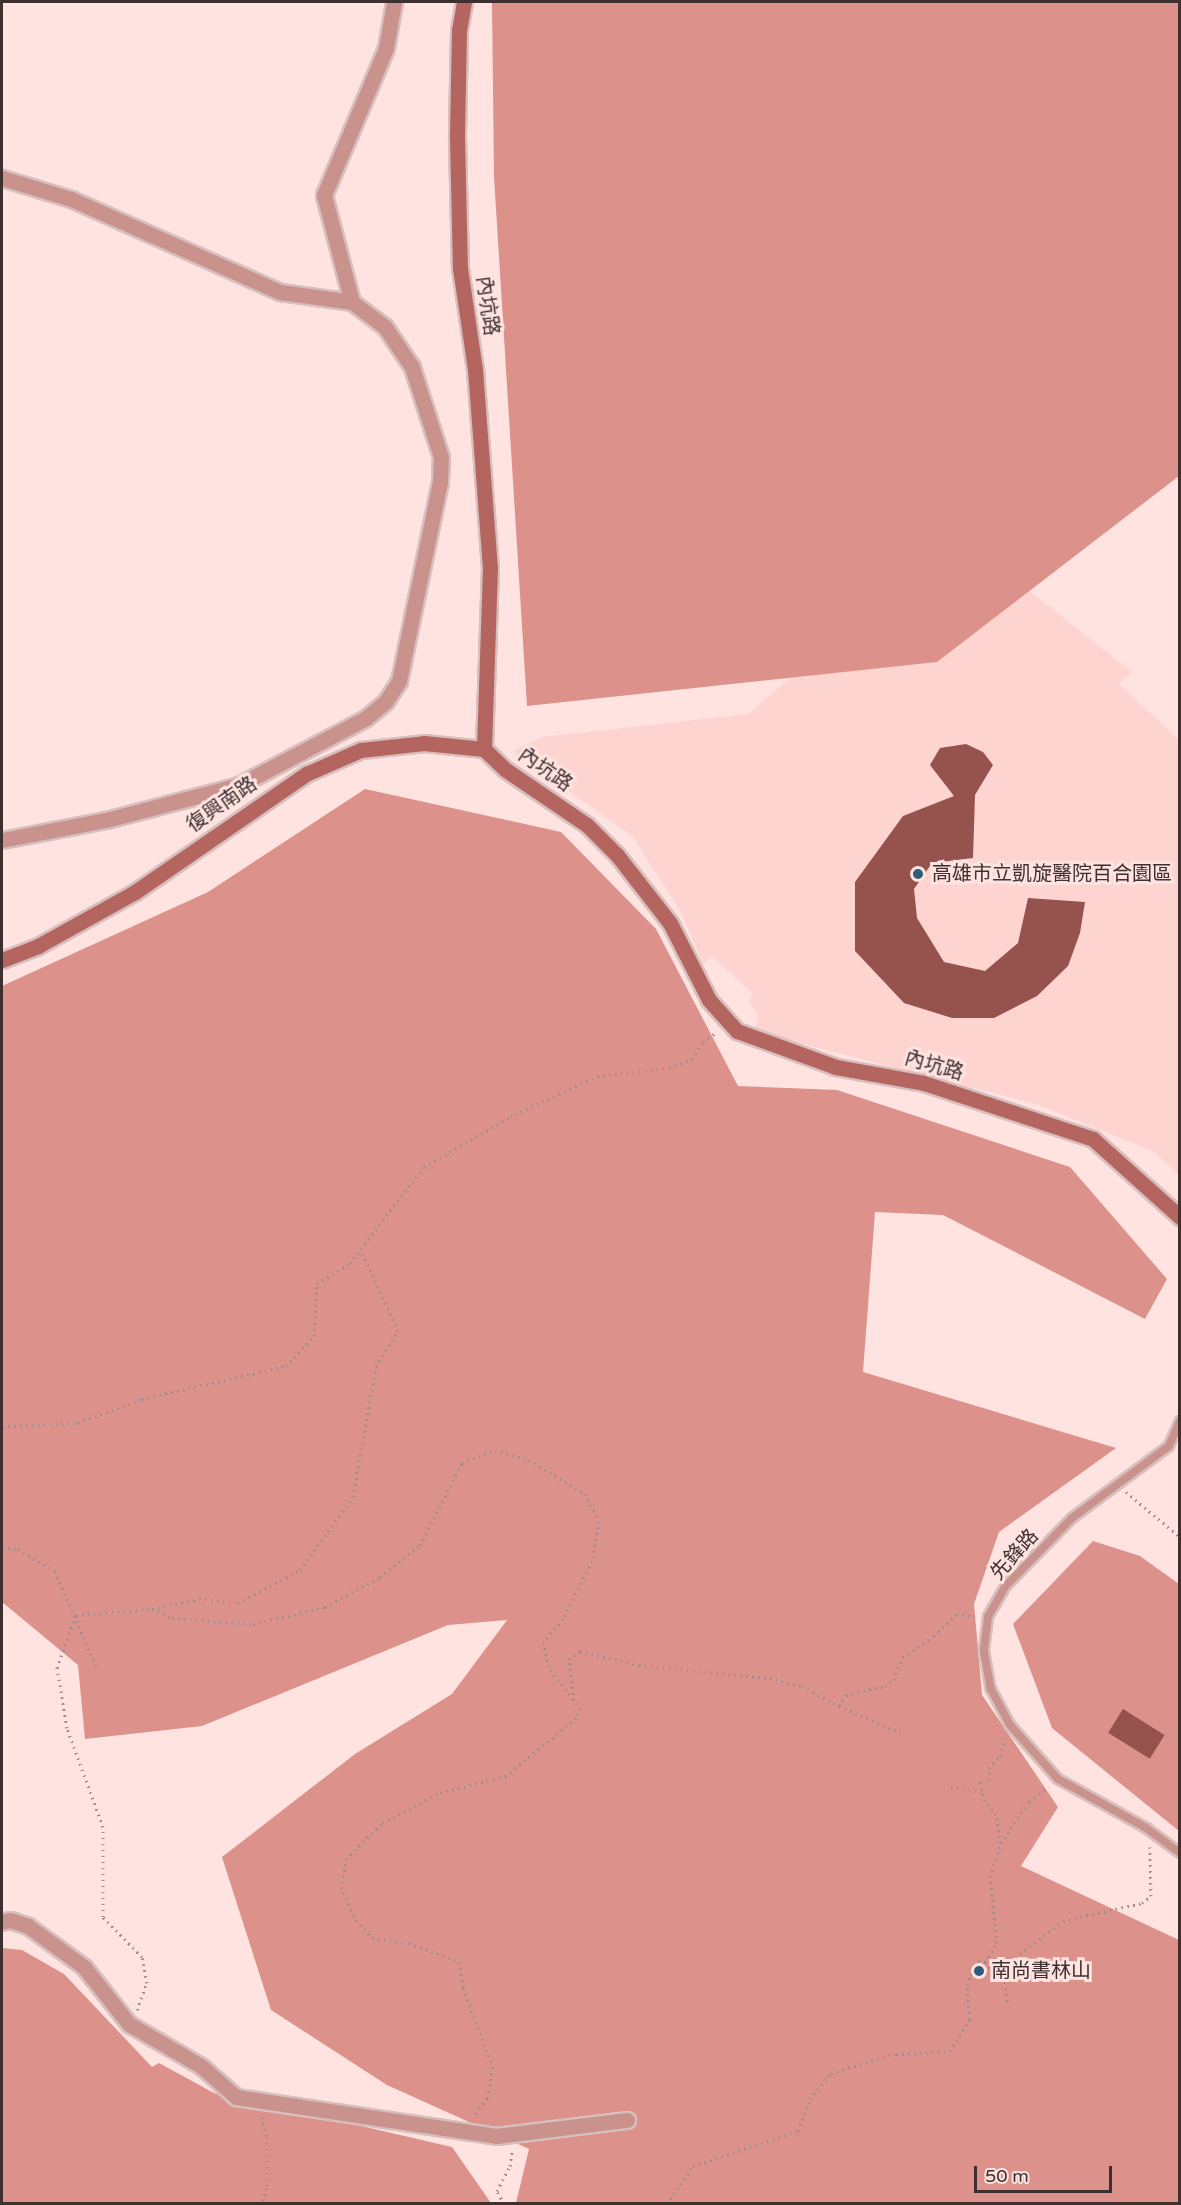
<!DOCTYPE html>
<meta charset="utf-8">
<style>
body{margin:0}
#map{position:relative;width:1181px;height:2205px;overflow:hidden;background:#fee3e0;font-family:"Varela Round","Noto Sans TC",sans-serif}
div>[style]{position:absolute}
.built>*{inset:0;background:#fdd4cf}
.forest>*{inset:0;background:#dd918b}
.building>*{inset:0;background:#96524d;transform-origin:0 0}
.path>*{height:3px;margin-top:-1.5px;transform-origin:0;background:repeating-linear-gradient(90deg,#a08c8a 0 1.5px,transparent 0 6px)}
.roads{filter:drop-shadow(2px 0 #d7bfbd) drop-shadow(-2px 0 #d7bfbd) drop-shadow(0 2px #d7bfbd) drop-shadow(0 -2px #d7bfbd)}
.lane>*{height:8px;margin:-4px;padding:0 4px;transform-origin:4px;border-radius:4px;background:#ca928d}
.street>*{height:15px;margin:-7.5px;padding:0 7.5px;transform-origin:7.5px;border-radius:7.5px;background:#ca928d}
.secondary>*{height:15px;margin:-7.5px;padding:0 7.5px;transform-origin:7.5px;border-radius:7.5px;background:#b5655f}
.dots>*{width:16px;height:16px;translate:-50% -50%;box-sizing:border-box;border:3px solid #fee3e0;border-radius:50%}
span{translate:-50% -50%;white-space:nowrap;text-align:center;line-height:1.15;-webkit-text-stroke:6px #fee3e0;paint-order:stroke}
.street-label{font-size:20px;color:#3d302f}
.poi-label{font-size:20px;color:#3d302f}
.left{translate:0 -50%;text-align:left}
.frame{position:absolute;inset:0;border:3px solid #3d302f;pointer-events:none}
.scale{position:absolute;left:974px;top:2166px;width:138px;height:27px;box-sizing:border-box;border:3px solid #3d302f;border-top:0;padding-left:8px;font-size:18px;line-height:21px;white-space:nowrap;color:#3d302f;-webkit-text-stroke:4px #fee3e0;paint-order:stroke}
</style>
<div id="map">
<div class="built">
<div style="clip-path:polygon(958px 534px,1132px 672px,1118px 683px,1179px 740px,1179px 1175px,1153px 1151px,1036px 1104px,768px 1035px,755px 1028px,758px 1014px,749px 1003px,752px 993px,712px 956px,703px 964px,681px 912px,633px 837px,513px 751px,542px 737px,748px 714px)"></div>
</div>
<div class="forest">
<div style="clip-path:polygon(492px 2px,1179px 2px,1179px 476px,937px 662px,527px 706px,494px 177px)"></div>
<div style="clip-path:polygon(365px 789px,561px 832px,656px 929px,738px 1086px,837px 1090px,1070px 1167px,1167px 1279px,1145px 1319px,943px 1215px,875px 1212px,863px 1372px,1116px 1448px,999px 1532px,974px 1604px,982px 1695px,1058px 1807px,1021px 1866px,1179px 1940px,1179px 2203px,2px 2203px,2px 1948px,22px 1950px,64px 1974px,152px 2067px,159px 2063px,214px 2093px,286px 2114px,344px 2122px,452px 2147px,491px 2203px,516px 2203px,529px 2149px,387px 2085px,271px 2010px,222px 1857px,355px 1754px,452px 1694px,507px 1620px,448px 1625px,202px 1726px,85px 1739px,78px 1665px,2px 1602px,2px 986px,208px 892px)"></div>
<div style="clip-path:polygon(1093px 1541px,1140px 1556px,1179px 1584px,1179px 1831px,1052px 1728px,1013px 1624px)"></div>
</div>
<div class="building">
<div style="clip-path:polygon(966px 744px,983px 752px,993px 765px,975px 795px,973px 858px,932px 863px,914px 889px,917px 918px,944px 962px,985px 971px,1018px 943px,1028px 898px,1085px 902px,1080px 933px,1068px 966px,1037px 996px,994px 1018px,952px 1018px,904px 1003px,855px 951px,855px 882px,903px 816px,954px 796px,930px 765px,940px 748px)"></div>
<div style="left:1123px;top:1709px;width:49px;height:28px;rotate:32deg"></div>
</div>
<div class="path">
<div style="left:2px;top:1426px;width:76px;rotate:-2.3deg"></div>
<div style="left:78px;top:1423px;width:68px;rotate:-20.6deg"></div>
<div style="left:142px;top:1399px;width:148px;rotate:-12.9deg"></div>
<div style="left:286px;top:1366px;width:41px;rotate:-47deg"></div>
<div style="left:314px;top:1336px;width:52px;rotate:-86.7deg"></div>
<div style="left:317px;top:1284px;width:39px;rotate:-32deg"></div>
<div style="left:350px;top:1263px;width:121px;rotate:-52.4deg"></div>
<div style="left:424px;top:1167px;width:99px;rotate:-30.2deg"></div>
<div style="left:510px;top:1117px;width:96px;rotate:-25.2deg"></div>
<div style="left:597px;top:1076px;width:72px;rotate:-6.3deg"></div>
<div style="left:669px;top:1068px;width:25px;rotate:-21deg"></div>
<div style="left:692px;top:1059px;width:20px;rotate:-57deg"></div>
<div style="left:703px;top:1042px;width:17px;rotate:-36deg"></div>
<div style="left:1126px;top:1492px;width:70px;rotate:39.8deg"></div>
<div style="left:2px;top:1548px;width:16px;rotate:4deg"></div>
<div style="left:18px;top:1549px;width:43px;rotate:30.7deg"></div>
<div style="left:55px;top:1571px;width:106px;rotate:66.6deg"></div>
<div style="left:152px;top:1609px;width:48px;rotate:-12deg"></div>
<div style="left:199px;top:1599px;width:39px;rotate:6deg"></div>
<div style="left:238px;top:1603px;width:70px;rotate:-28deg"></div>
<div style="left:300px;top:1570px;width:90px;rotate:-54deg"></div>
<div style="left:353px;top:1497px;width:133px;rotate:-80deg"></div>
<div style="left:376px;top:1366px;width:41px;rotate:-57.8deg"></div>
<div style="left:398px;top:1331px;width:89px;rotate:-114.6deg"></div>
<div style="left:574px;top:1700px;width:41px;rotate:-97deg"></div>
<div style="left:569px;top:1659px;width:14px;rotate:-36deg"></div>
<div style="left:580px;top:1651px;width:61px;rotate:13.3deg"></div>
<div style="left:639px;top:1665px;width:132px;rotate:5.7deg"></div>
<div style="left:770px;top:1678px;width:33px;rotate:14deg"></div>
<div style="left:802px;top:1686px;width:42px;rotate:28.4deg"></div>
<div style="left:839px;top:1706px;width:13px;rotate:-58deg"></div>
<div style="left:846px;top:1695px;width:40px;rotate:-13deg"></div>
<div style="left:885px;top:1686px;width:11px;rotate:-34deg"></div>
<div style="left:894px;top:1680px;width:25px;rotate:-69deg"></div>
<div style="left:903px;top:1657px;width:37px;rotate:-34deg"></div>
<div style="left:934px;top:1636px;width:30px;rotate:-44deg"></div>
<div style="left:956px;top:1615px;width:19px;rotate:3deg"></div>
<div style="left:839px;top:1706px;width:68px;rotate:23.5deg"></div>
<div style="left:951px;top:1787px;width:32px;rotate:9deg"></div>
<div style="left:1001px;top:1843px;width:50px;rotate:-56.3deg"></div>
<div style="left:1029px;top:1801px;width:24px;rotate:-36deg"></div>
<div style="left:985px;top:1962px;width:28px;rotate:46deg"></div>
<div style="left:1004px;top:1982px;width:22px;rotate:80deg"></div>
<div style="left:996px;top:1972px;width:84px;rotate:-37.3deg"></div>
<div style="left:1063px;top:1921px;width:81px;rotate:-12.8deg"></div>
<div style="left:1142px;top:1903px;width:11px;rotate:-38deg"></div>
<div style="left:1151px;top:1896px;width:49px;rotate:-91.2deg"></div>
<div style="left:137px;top:2010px;width:29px;rotate:-70deg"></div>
<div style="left:147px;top:1983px;width:26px;rotate:-101deg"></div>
<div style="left:142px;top:1957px;width:56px;rotate:-134.3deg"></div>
<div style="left:103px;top:1917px;width:90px;rotate:-90deg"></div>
<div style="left:103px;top:1827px;width:105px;rotate:-110deg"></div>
<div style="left:67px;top:1728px;width:61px;rotate:-99.5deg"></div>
<div style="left:57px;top:1668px;width:56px;rotate:-70.3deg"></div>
<div style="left:76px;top:1615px;width:76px;rotate:-4.5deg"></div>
<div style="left:152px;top:1609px;width:22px;rotate:24deg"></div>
<div style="left:172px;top:1618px;width:81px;rotate:4.2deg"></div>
<div style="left:253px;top:1624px;width:74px;rotate:-13.3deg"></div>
<div style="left:325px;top:1607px;width:63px;rotate:-28.6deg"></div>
<div style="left:380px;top:1577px;width:51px;rotate:-38.7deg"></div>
<div style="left:420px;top:1545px;width:92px;rotate:-62.9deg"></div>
<div style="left:462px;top:1463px;width:35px;rotate:-22deg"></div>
<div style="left:495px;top:1450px;width:35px;rotate:16deg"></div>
<div style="left:529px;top:1460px;width:66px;rotate:31.3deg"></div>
<div style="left:585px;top:1494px;width:30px;rotate:63deg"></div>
<div style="left:599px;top:1521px;width:41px;rotate:99.9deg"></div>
<div style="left:592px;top:1561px;width:65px;rotate:116.6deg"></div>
<div style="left:563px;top:1619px;width:30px;rotate:131deg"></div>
<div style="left:543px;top:1642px;width:29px;rotate:76deg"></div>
<div style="left:550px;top:1670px;width:48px;rotate:51.7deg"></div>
<div style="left:580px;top:1708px;width:11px;rotate:112deg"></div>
<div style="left:576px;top:1718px;width:91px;rotate:140.4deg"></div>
<div style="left:506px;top:1776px;width:71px;rotate:165.4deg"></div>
<div style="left:437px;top:1794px;width:64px;rotate:151.8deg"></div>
<div style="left:381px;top:1824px;width:48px;rotate:135deg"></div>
<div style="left:347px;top:1858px;width:30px;rotate:102deg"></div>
<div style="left:341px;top:1887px;width:36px;rotate:66deg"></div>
<div style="left:356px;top:1920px;width:24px;rotate:48deg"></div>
<div style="left:372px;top:1938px;width:37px;rotate:8deg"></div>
<div style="left:409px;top:1943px;width:53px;rotate:20.8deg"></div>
<div style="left:459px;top:1962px;width:26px;rotate:81deg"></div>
<div style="left:463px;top:1988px;width:85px;rotate:69.2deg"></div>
<div style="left:493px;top:2067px;width:32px;rotate:101deg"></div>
<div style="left:487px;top:2098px;width:24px;rotate:126deg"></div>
<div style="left:261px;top:2117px;width:20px;rotate:72deg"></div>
<div style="left:267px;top:2136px;width:52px;rotate:90deg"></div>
<div style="left:267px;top:2188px;width:17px;rotate:111deg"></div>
<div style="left:504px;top:2204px;width:15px;rotate:-118deg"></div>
<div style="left:497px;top:2191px;width:28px;rotate:-63deg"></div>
<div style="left:510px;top:2166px;width:14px;rotate:-82deg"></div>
<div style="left:667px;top:2204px;width:46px;rotate:-55.6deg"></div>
<div style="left:693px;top:2166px;width:111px;rotate:-18.4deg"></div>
<div style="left:798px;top:2131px;width:34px;rotate:-69deg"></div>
<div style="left:810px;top:2099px;width:33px;rotate:-51deg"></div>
<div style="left:831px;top:2073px;width:68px;rotate:-16.3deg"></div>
<div style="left:896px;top:2054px;width:54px;rotate:-3.2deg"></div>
<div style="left:950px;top:2051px;width:38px;rotate:-58deg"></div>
<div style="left:970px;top:2019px;width:34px;rotate:-95deg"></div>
<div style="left:967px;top:1985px;width:11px;rotate:-68deg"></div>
<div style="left:971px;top:1975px;width:16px;rotate:-40deg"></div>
<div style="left:983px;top:1965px;width:6px;rotate:-141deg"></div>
<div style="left:978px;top:1961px;width:7px;rotate:8deg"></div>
<div style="left:985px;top:1962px;width:22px;rotate:-58deg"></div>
<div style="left:997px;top:1943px;width:66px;rotate:-96.1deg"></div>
<div style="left:990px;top:1877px;width:36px;rotate:-72deg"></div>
<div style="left:1001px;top:1843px;width:28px;rotate:-100deg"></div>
<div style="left:996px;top:1815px;width:18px;rotate:-128deg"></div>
<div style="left:985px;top:1801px;width:20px;rotate:-105deg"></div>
<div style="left:980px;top:1782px;width:10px;rotate:-11deg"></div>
<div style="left:990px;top:1780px;width:12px;rotate:-95deg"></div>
<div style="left:989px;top:1768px;width:16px;rotate:-47deg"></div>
<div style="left:1000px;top:1756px;width:19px;rotate:-72deg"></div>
</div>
<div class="roads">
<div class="lane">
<div style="left:1180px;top:1421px;width:27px;rotate:114deg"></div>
<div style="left:1169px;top:1446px;width:121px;rotate:143.4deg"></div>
<div style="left:1072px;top:1518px;width:96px;rotate:134.2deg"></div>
<div style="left:1005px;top:1587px;width:34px;rotate:120deg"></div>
<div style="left:988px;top:1617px;width:34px;rotate:97deg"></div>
<div style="left:984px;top:1651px;width:39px;rotate:80deg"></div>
<div style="left:991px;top:1689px;width:41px;rotate:62.2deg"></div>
<div style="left:1010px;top:1725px;width:72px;rotate:48.4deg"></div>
<div style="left:1058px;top:1779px;width:101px;rotate:29.1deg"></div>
<div style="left:1146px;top:1828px;width:42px;rotate:36.3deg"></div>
</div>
<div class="street">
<div style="left:2px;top:178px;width:72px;rotate:16.9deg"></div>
<div style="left:71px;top:199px;width:229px;rotate:24deg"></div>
<div style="left:280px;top:292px;width:73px;rotate:7.9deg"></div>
<div style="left:2px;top:840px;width:106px;rotate:-10.9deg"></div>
<div style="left:106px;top:820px;width:138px;rotate:-14.7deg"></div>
<div style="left:239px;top:785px;width:144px;rotate:-27.8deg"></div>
<div style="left:366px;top:718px;width:26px;rotate:-40deg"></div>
<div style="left:386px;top:701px;width:24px;rotate:-57deg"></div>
<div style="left:399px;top:681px;width:203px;rotate:-78.4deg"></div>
<div style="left:440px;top:482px;width:25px;rotate:-88deg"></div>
<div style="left:441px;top:457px;width:95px;rotate:-107.9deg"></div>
<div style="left:412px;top:367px;width:48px;rotate:-124deg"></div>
<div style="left:385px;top:327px;width:41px;rotate:-142.9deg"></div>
<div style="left:352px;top:302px;width:111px;rotate:-104.7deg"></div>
<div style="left:324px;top:195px;width:160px;rotate:-67.1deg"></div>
<div style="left:386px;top:48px;width:47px;rotate:-80.1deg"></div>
<div style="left:2px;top:1922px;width:8px;rotate:-14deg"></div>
<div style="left:10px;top:1920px;width:19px;rotate:18deg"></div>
<div style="left:28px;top:1926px;width:69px;rotate:36.2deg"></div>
<div style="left:84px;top:1967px;width:73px;rotate:51.7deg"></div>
<div style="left:129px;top:2024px;width:83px;rotate:30.3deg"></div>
<div style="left:201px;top:2066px;width:47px;rotate:41.5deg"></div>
<div style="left:236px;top:2097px;width:263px;rotate:8.5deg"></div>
<div style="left:496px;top:2136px;width:132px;rotate:-7deg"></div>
</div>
<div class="secondary">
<div style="left:464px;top:2px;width:28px;rotate:100deg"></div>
<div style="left:459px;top:30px;width:108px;rotate:91.1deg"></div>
<div style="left:457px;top:138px;width:130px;rotate:88.7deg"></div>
<div style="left:460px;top:268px;width:102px;rotate:81.6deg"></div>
<div style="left:475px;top:369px;width:199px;rotate:85.7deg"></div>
<div style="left:490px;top:567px;width:182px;rotate:91.9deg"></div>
<div style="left:484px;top:749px;width:30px;rotate:44deg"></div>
<div style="left:506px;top:770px;width:98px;rotate:34.2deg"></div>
<div style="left:587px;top:825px;width:42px;rotate:45deg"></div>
<div style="left:617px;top:855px;width:86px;rotate:52.1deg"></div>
<div style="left:670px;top:923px;width:86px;rotate:63.1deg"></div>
<div style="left:709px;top:1000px;width:42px;rotate:47.9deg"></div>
<div style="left:737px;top:1031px;width:105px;rotate:20deg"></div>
<div style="left:836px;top:1067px;width:89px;rotate:10.3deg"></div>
<div style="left:924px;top:1083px;width:178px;rotate:18.3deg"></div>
<div style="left:1093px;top:1139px;width:117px;rotate:41.9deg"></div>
<div style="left:2px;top:960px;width:39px;rotate:-21deg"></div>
<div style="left:38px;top:946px;width:111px;rotate:-29.1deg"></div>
<div style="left:135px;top:892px;width:208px;rotate:-34.6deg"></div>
<div style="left:306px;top:774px;width:60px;rotate:-23.6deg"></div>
<div style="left:361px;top:750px;width:63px;rotate:-6.3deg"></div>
<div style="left:424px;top:743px;width:60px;rotate:5.7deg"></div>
</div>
</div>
<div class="dots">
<div style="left:918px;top:874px;background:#2a5e7b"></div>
<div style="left:979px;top:1971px;background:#2a5e7b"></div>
</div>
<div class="street-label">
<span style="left:487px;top:306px;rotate:82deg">內坑路</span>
<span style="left:545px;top:770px;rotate:35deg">內坑路</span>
<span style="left:222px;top:805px;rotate:-35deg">復興南路</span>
<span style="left:934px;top:1066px;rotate:16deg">內坑路</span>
<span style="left:1015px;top:1555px;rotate:-48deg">先鋒路</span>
</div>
<div class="poi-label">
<span class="left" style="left:932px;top:874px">高雄市立凱旋醫院百合園區</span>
<span class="left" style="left:991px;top:1971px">南尚書林山</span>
</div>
<div class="frame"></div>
<div class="scale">50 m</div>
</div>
